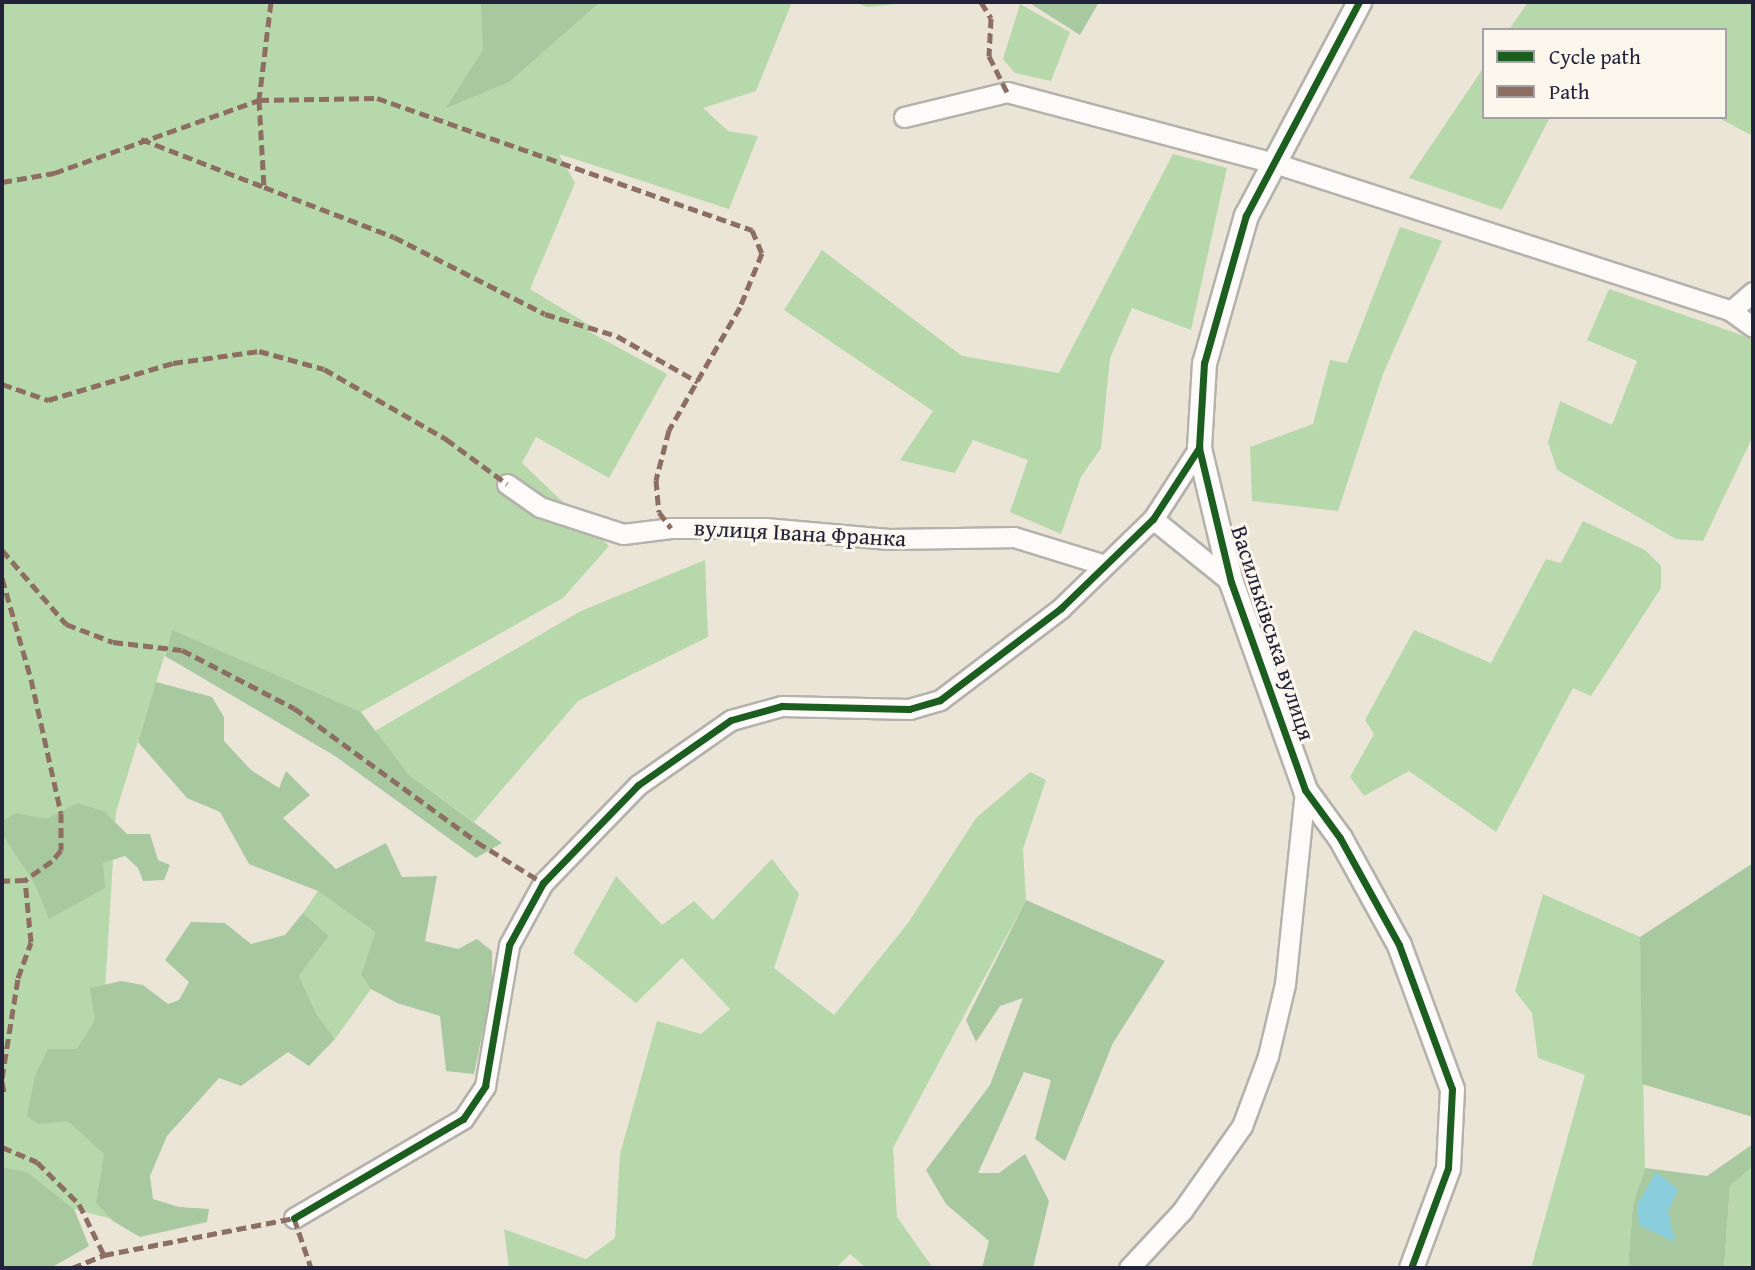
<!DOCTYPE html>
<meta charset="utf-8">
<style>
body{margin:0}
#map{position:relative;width:1755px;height:1270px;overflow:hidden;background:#ebe5d8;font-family:"Gentium Book Plus",serif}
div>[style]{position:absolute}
.green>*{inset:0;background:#b7d8aa}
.forest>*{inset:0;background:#a8c8a0}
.water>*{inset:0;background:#8acedd}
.roads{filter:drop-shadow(2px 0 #b5b1ab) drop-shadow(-2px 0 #b5b1ab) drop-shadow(0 2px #b5b1ab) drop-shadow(0 -2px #b5b1ab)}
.minor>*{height:19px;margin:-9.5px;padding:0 9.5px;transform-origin:9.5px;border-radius:9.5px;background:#fcfbf9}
.tertiary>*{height:23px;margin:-11.5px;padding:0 11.5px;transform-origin:11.5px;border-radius:11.5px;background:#fcfbf9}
.quiet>*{height:5px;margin-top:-2.5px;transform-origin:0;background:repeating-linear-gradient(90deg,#8d6e63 0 10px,transparent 0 15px)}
.cycleway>*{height:7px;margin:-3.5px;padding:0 3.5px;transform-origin:3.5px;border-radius:3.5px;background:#1b5e20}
span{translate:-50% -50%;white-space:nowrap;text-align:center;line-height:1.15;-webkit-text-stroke:6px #fbf7ec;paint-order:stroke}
.street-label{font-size:23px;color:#22223b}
.frame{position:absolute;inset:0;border:4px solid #22223b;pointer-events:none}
.legend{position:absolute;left:1482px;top:28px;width:245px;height:91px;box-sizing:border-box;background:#fbf7ec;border:2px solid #a4a2a5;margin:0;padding:9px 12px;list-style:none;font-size:21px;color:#22223b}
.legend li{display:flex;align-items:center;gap:14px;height:35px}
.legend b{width:35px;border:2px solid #a4a2a5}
</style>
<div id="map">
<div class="green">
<div style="clip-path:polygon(2px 2px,792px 2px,756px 91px,703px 108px,728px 131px,758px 136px,729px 209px,559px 154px,575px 183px,530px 289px,591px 326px,588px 331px,667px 374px,609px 478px,536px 437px,522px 463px,609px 546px,563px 598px,361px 712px,172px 631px,116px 812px,105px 990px,135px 1225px,74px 1209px,27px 1172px,2px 1167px)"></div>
<div style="clip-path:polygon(854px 2px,917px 2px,867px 7px)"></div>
<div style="clip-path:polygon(1528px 2px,1753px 2px,1753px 136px,1717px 117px,1725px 117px,1725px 30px,1509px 30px)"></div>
<div style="clip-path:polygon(1020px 4px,1070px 32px,1051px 81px,1015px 73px,1003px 59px)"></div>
<div style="clip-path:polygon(1484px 67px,1484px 117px,1550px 117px,1502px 210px,1409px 178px)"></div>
<div style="clip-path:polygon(1173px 154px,1227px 168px,1191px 330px,1132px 308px,1110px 358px,1101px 448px,1081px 477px,1061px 534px,1010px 512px,1028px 460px,973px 440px,955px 473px,900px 460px,933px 411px,784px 310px,822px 250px,962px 356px,1059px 373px)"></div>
<div style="clip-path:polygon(1400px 227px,1442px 241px,1383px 374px,1338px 511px,1252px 501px,1250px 447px,1313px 424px,1330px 360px,1347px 363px)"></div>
<div style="clip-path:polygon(1609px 289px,1753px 339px,1753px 436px,1703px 541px,1676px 539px,1557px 470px,1548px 442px,1560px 401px,1612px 425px,1637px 361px,1587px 340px)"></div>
<div style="clip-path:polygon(1583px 521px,1645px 550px,1661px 566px,1661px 588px,1591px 696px,1573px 688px,1496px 832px,1409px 771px,1364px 796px,1350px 777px,1374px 734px,1365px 720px,1414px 630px,1491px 663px,1546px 559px,1561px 563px)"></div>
<div style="clip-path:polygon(705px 560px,708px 637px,578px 701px,474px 822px,409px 775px,375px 731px,581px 611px)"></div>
<div style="clip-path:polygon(1030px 772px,1046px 780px,1023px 849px,1026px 900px,893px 1148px,897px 1217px,933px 1268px,866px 1268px,850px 1254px,836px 1268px,509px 1268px,504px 1229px,586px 1259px,615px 1238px,620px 1154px,657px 1021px,701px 1034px,730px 1009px,682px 958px,636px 1003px,573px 953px,616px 876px,662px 925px,694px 901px,713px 920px,772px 859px,799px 894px,774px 968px,834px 1015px,908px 923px,976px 818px)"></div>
<div style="clip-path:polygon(318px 891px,375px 932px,361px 975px,371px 989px,335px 1039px,317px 1015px,299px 976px,329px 936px,303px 913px)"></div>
<div style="clip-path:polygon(1543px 894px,1640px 937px,1645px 1168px,1633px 1204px,1628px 1268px,1531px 1268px,1585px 1075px,1538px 1058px,1532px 1013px,1515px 991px)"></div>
<div style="clip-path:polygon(1753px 1166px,1753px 1268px,1724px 1268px,1730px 1186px)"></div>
</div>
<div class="forest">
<div style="clip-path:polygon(481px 2px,600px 2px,509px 82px,446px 108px,483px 50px)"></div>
<div style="clip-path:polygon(1028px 2px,1099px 2px,1080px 35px)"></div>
<div style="clip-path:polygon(172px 630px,361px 712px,409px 775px,502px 843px,476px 858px,335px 756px,165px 656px)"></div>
<div style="clip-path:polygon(156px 682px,212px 697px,224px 717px,224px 741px,251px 770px,279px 788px,286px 771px,310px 795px,283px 818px,336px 869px,386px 843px,402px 877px,437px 876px,425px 941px,458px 949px,477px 939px,492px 951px,492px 987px,474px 1074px,446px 1071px,440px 1016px,397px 1003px,371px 989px,361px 975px,375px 932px,318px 891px,249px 864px,220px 812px,187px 798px,138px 742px)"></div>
<div style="clip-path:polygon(78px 803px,105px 812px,127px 834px,150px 834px,158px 860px,170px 865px,164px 880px,143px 881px,138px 868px,125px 856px,103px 863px,105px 888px,49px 919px,35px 884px,2px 834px,2px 821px,17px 813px,46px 819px)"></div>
<div style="clip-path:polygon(1753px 863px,1753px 1117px,1642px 1084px,1640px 937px)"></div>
<div style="clip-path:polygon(1026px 900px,1165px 961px,1113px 1043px,1065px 1161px,1035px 1139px,1051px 1080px,1024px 1072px,978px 1173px,999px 1173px,1025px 1154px,1049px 1201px,1033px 1268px,982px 1268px,989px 1241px,946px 1204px,926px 1170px,990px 1085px,1023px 998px,1000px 1006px,976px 1042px,966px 1020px)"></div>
<div style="clip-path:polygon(303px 913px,329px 936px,299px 976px,317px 1015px,335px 1039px,309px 1066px,288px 1052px,241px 1086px,219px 1078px,167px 1136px,150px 1176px,153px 1199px,179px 1207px,209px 1209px,207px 1222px,140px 1237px,113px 1221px,96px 1203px,104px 1154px,68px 1121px,38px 1124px,27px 1116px,35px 1076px,48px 1049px,77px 1049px,95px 1020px,90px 988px,121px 981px,143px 985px,168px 1004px,179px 1000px,189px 982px,165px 960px,191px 922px,225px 923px,251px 944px,285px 935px)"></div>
<div style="clip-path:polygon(1753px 1144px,1753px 1166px,1730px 1186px,1724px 1268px,1628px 1268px,1633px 1204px,1645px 1168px,1707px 1176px)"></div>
<div style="clip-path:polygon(2px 1167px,27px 1172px,74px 1209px,89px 1246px,54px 1266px,2px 1267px)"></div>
</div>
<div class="water">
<div style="clip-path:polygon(1656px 1172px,1678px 1189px,1668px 1212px,1675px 1242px,1639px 1225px,1637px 1205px)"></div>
</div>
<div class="roads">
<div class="minor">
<div style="left:904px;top:117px;width:106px;rotate:-13.6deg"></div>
<div style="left:1007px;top:92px;width:273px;rotate:14.9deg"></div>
<div style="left:1271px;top:162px;width:484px;rotate:17.9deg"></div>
<div style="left:1731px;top:311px;width:27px;rotate:36deg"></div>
<div style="left:1731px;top:311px;width:29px;rotate:-41deg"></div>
<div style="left:507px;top:484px;width:40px;rotate:34.9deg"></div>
<div style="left:540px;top:507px;width:87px;rotate:18deg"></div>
<div style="left:623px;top:534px;width:48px;rotate:-7.1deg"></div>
<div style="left:671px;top:528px;width:94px"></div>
<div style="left:765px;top:528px;width:124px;rotate:5.1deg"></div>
<div style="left:889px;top:539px;width:125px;rotate:-0.9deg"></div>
<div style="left:1014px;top:537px;width:92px;rotate:17.1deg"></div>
<div style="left:1153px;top:519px;width:100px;rotate:38.9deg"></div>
<div style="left:294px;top:1218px;width:196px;rotate:-30.4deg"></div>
<div style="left:463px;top:1119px;width:40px;rotate:-56deg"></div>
<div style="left:485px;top:1086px;width:143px;rotate:-80.3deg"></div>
<div style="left:509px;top:945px;width:71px;rotate:-61.3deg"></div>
<div style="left:543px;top:883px;width:136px;rotate:-45.9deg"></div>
<div style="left:638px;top:785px;width:113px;rotate:-35deg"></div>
<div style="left:731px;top:720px;width:53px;rotate:-15.4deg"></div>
<div style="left:782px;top:706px;width:127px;rotate:1.4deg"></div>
<div style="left:909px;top:709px;width:32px;rotate:-16deg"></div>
<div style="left:940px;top:700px;width:152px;rotate:-37.2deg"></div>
<div style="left:1061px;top:608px;width:128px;rotate:-44.1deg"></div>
<div style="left:1153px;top:519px;width:85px;rotate:-57.1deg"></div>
<div style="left:1129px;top:1268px;width:78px;rotate:-47.1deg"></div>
<div style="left:1182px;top:1211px;width:104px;rotate:-54.8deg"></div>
<div style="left:1242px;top:1126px;width:75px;rotate:-69.6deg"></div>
<div style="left:1268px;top:1056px;width:74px;rotate:-76.7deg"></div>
<div style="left:1285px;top:984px;width:195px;rotate:-84.1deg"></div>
</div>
<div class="tertiary">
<div style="left:1359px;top:2px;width:241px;rotate:117.9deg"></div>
<div style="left:1246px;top:215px;width:154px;rotate:105.8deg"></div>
<div style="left:1204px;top:363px;width:85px;rotate:93.4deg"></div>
<div style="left:1199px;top:448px;width:138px;rotate:76.6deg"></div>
<div style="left:1231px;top:582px;width:221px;rotate:70.4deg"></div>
<div style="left:1305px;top:790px;width:59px;rotate:53.9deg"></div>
<div style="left:1340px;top:838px;width:122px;rotate:61.1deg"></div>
<div style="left:1399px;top:945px;width:153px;rotate:69.8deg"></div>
<div style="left:1452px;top:1089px;width:79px;rotate:92.9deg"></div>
<div style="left:1448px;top:1168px;width:107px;rotate:110.3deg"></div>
</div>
</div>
<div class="quiet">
<div style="left:271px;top:2px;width:99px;rotate:97deg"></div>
<div style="left:259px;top:100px;width:87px;rotate:86.7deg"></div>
<div style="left:264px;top:187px;width:139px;rotate:21deg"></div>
<div style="left:394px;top:237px;width:169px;rotate:27deg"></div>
<div style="left:545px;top:314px;width:75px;rotate:17deg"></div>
<div style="left:617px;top:336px;width:93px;rotate:29.6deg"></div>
<div style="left:981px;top:2px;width:19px;rotate:58deg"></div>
<div style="left:991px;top:18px;width:38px;rotate:93deg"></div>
<div style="left:989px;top:56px;width:40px;rotate:63.4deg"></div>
<div style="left:141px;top:139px;width:132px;rotate:21.3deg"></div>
<div style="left:2px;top:182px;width:53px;rotate:-9.8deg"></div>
<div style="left:54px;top:173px;width:218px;rotate:-19.6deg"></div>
<div style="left:259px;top:100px;width:118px;rotate:-1deg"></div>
<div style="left:377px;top:98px;width:398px;rotate:19.4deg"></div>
<div style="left:752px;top:230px;width:25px;rotate:67deg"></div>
<div style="left:762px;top:253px;width:58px;rotate:112.2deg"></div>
<div style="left:740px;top:307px;width:142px;rotate:120deg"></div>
<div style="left:669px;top:430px;width:52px;rotate:104.6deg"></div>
<div style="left:656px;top:480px;width:32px;rotate:85deg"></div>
<div style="left:659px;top:512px;width:20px;rotate:53deg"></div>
<div style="left:2px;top:384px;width:49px;rotate:19.2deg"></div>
<div style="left:48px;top:400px;width:130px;rotate:-16.5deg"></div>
<div style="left:173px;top:363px;width:87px;rotate:-7.9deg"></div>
<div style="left:259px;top:351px;width:67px;rotate:15.5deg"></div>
<div style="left:324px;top:369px;width:141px;rotate:29.8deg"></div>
<div style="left:446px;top:439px;width:76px;rotate:36.4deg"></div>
<div style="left:2px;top:550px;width:98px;rotate:49.1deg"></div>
<div style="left:66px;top:624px;width:50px;rotate:21deg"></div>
<div style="left:113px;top:642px;width:69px;rotate:6.6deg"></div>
<div style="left:182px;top:650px;width:126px;rotate:27.4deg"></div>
<div style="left:294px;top:708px;width:227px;rotate:36.2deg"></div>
<div style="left:477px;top:842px;width:78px;rotate:31.8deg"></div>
<div style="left:2px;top:578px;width:105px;rotate:74deg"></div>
<div style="left:31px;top:679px;width:137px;rotate:77.4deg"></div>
<div style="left:61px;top:813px;width:37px;rotate:90deg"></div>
<div style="left:61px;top:850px;width:14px;rotate:129deg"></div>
<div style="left:52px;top:861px;width:33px;rotate:145deg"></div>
<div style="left:25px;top:880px;width:23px;rotate:178deg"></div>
<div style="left:2px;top:1078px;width:101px;rotate:-80.9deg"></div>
<div style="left:18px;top:978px;width:38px;rotate:-70deg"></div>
<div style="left:31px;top:942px;width:62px;rotate:-95.5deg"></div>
<div style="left:2px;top:1082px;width:10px;rotate:79deg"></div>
<div style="left:2px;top:1147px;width:38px;rotate:23deg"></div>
<div style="left:37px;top:1162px;width:59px;rotate:45deg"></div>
<div style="left:79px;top:1204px;width:57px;rotate:63.9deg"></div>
<div style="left:72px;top:1268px;width:35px;rotate:-22deg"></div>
<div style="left:104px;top:1255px;width:194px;rotate:-11deg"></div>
<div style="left:294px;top:1218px;width:53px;rotate:71.2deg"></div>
</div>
<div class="cycleway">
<div style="left:1359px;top:2px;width:241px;rotate:117.9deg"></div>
<div style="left:1246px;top:215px;width:154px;rotate:105.8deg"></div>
<div style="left:1204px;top:363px;width:85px;rotate:93.4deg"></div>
<div style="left:1199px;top:448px;width:138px;rotate:76.6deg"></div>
<div style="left:1231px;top:582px;width:221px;rotate:70.4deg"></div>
<div style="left:1305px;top:790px;width:59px;rotate:53.9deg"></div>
<div style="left:1340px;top:838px;width:122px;rotate:61.1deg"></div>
<div style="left:1399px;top:945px;width:153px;rotate:69.8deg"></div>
<div style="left:1452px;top:1089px;width:79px;rotate:92.9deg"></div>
<div style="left:1448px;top:1168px;width:107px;rotate:110.3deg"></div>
<div style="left:294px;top:1218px;width:196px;rotate:-30.4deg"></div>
<div style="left:463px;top:1119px;width:40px;rotate:-56deg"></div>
<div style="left:485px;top:1086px;width:143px;rotate:-80.3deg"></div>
<div style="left:509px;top:945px;width:71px;rotate:-61.3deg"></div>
<div style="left:543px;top:883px;width:136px;rotate:-45.9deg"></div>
<div style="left:638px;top:785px;width:113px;rotate:-35deg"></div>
<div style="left:731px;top:720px;width:53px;rotate:-15.4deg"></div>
<div style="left:782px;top:706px;width:127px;rotate:1.4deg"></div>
<div style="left:909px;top:709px;width:32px;rotate:-16deg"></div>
<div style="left:940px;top:700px;width:152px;rotate:-37.2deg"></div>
<div style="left:1061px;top:608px;width:128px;rotate:-44.1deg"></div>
<div style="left:1153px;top:519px;width:85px;rotate:-57.1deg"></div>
</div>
<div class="street-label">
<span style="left:800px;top:533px;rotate:3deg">вулиця Івана Франка</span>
<span style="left:1273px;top:633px;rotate:72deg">Васильківська вулиця</span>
</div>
<div class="frame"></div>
<ul class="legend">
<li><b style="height:9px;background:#1b5e20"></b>Cycle path</li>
<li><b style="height:9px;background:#8d6e63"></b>Path</li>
</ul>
</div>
